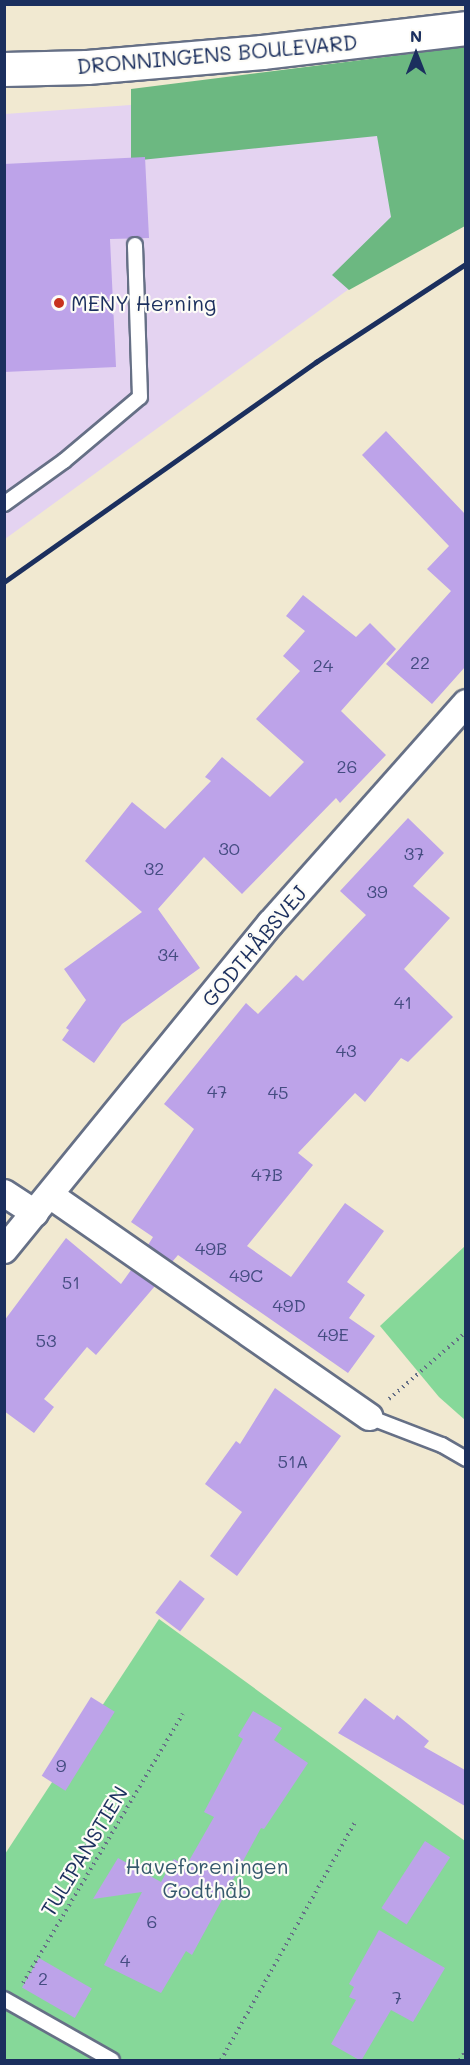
<!DOCTYPE html>
<meta charset="utf-8">
<style>
body{margin:0}
#map{position:relative;width:470px;height:2065px;overflow:hidden;background:#f1e9d1;font-family:Mali,sans-serif}
div>[style]{position:absolute}
.built>*{inset:0;background:#e4d3f1}
.green>*{inset:0;background:#86d899}
.forest>*{inset:0;background:#6cb881}
.building>*{inset:0;background:#bda3e9;transform-origin:0 0}
.path>*{height:4px;margin-top:-2px;transform-origin:0;background:repeating-linear-gradient(90deg,#667086 0 1.5px,transparent 0 6px)}
.roads{filter:drop-shadow(2px 0 #667086) drop-shadow(-2px 0 #667086) drop-shadow(0 2px #667086) drop-shadow(0 -2px #667086)}
.lane>*{height:14px;margin:-7px;padding:0 7px;transform-origin:7px;border-radius:7px;background:#fff}
.street>*{height:26px;margin:-13px;padding:0 13px;transform-origin:13px;border-radius:13px;background:#fff}
.secondary>*{height:33px;margin:-16.5px;padding:0 16.5px;transform-origin:16.5px;border-radius:16.5px;background:#fff}
.rail>*{height:4.5px;margin:-2.25px;padding:0 2.25px;transform-origin:2.25px;border-radius:2.25px;background:#1b2f5e}
.dots>*{width:16px;height:16px;translate:-50% -50%;box-sizing:border-box;border:3px solid #fdfcf7;border-radius:50%}
span{translate:-50% -50%;white-space:nowrap;text-align:center;line-height:1.15;-webkit-text-stroke:4.5px #fdfcf7;paint-order:stroke}
.number-label{font-size:18px;color:#444c81}
.number-label span{-webkit-text-stroke-width:0}
.street-label{font-size:21px;color:#1b2f5e}
.poi-label{font-size:21px;color:#1b2f5e}
.left{translate:0 -50%;text-align:left}
.park-label{font-size:21px;color:#36596d}
.frame{position:absolute;inset:0;border:6px solid #1b2f5e;pointer-events:none}
.north{position:absolute;left:386px;top:24px;width:60px;height:60px;-webkit-text-stroke:4px #fdfcf7;paint-order:stroke;rotate:0deg;font-size:16px;font-weight:700;line-height:24px;text-align:center;color:#1b2f5e}
.north::after{content:'';display:block;margin:auto;width:21px;height:27px;background:#1b2f5e;clip-path:polygon(50% 0,100% 100%,50% 72%,0 100%)}
</style>
<div id="map">
<div class="built">
<div style="clip-path:polygon(394px 86px,415px 241px,5px 539px,5px 114px)"></div>
</div>
<div class="green">
<div style="clip-path:polygon(465px 1246px,465px 1420px,439px 1397px,380px 1326px)"></div>
<div style="clip-path:polygon(159px 1619px,465px 1841px,465px 2060px,5px 2060px,5px 1854px)"></div>
</div>
<div class="forest">
<div style="clip-path:polygon(465px 47px,465px 226px,349px 290px,332px 275px,391px 217px,377px 136px,131px 161px,131px 89px)"></div>
</div>
<div class="building">
<div style="clip-path:polygon(145px 157px,149px 238px,110px 239px,116px 367px,4px 372px,4px 164px)"></div>
<div style="clip-path:polygon(386px 431px,465px 514px,465px 667px,432px 704px,386px 664px,451px 591px,427px 569px,449px 546px,362px 455px)"></div>
<div style="clip-path:polygon(303px 595px,356px 637px,370px 623px,396px 649px,341px 711px,386px 755px,340px 803px,336px 798px,242px 894px,204px 857px,158px 909px,200px 968px,122px 1024px,94px 1063px,62px 1040px,69px 1030px,66px 1028px,86px 1000px,64px 969px,142px 912px,85px 861px,132px 802px,165px 829px,211px 781px,205px 777px,222px 757px,270px 797px,304px 762px,256px 719px,300px 671px,283px 656px,305px 631px,286px 616px)"></div>
<div style="clip-path:polygon(408px 818px,444px 853px,413px 886px,450px 918px,404px 969px,453px 1017px,408px 1062px,401px 1058px,365px 1102px,355px 1093px,298px 1153px,313px 1165px,247px 1246px,291px 1277px,345px 1203px,384px 1231px,347px 1282px,365px 1295px,349px 1318px,375px 1336px,348px 1373px,178px 1255px,172px 1262px,148px 1245px,153px 1237px,131px 1222px,194px 1129px,164px 1104px,246px 1003px,258px 1014px,296px 975px,303px 981px,366px 915px,340px 891px)"></div>
<div style="clip-path:polygon(66px 1238px,121px 1284px,131px 1270px,155px 1286px,96px 1355px,87px 1347px,44px 1399px,54px 1407px,34px 1433px,4px 1411px,4px 1321px)"></div>
<div style="clip-path:polygon(275px 1388px,341px 1436px,237px 1576px,210px 1556px,242px 1512px,205px 1484px,236px 1441px,240px 1444px)"></div>
<div style="left:180px;top:1580px;width:31px;height:41px;rotate:37deg"></div>
<div style="left:91px;top:1697px;width:28px;height:93px;rotate:32deg"></div>
<div style="clip-path:polygon(365px 1698px,394px 1720px,397px 1715px,429px 1741px,424px 1747px,465px 1770px,465px 1806px,338px 1733px)"></div>
<div style="clip-path:polygon(253px 1711px,282px 1728px,274px 1740px,308px 1763px,264px 1829px,261px 1828px,192px 1955px,186px 1951px,161px 1993px,104px 1965px,142px 1892px,93px 1899px,118px 1858px,161px 1882px,174px 1859px,186px 1866px,214px 1817px,204px 1812px,243px 1739px,238px 1736px)"></div>
<div style="left:425px;top:1841px;width:30px;height:80px;rotate:33deg"></div>
<div style="clip-path:polygon(379px 1930px,445px 1968px,413px 2022px,391px 2010px,361px 2061px,331px 2044px,356px 2000px,349px 1997px,354px 1987px,349px 1984px)"></div>
<div style="left:39px;top:1958px;width:61px;height:34px;rotate:30deg"></div>
</div>
<div class="path">
<div style="left:389px;top:1399px;width:102px;rotate:-41deg"></div>
<div style="left:23px;top:1983px;width:313px;rotate:-59.3deg"></div>
<div style="left:221px;top:2060px;width:275px;rotate:-60.6deg"></div>
<div style="left:460px;top:2060px;width:12px;rotate:-59deg"></div>
</div>
<div class="roads">
<div class="lane">
<div style="left:4px;top:504px;width:74px;rotate:-35.6deg"></div>
<div style="left:64px;top:461px;width:99px;rotate:-40.1deg"></div>
<div style="left:140px;top:397px;width:152px;rotate:-91.9deg"></div>
<div style="left:369px;top:1417px;width:78px;rotate:21deg"></div>
<div style="left:442px;top:1445px;width:28px;rotate:30deg"></div>
<div style="left:4px;top:1999px;width:124px;rotate:29.5deg"></div>
</div>
<div class="street">
<div style="left:4px;top:1193px;width:37px;rotate:33deg"></div>
<div style="left:50px;top:1195px;width:389px;rotate:34.8deg"></div>
<div style="left:4px;top:1250px;width:422px;rotate:-50.8deg"></div>
<div style="left:271px;top:923px;width:294px;rotate:-48.4deg"></div>
</div>
<div class="secondary">
<div style="left:4px;top:69px;width:83px;rotate:-1.4deg"></div>
<div style="left:87px;top:67px;width:176px;rotate:-4.9deg"></div>
<div style="left:262px;top:52px;width:205px;rotate:-6.7deg"></div>
</div>
</div>
<div class="rail">
<div style="left:4px;top:582px;width:382px;rotate:-35.2deg"></div>
<div style="left:316px;top:362px;width:179px;rotate:-33.2deg"></div>
</div>
<div class="dots">
<div style="left:59px;top:303px;background:#c8321e"></div>
</div>
<div class="number-label">
<span style="left:420px;top:662px">22</span>
<span style="left:323px;top:665px">24</span>
<span style="left:347px;top:766px">26</span>
<span style="left:229px;top:848px">30</span>
<span style="left:414px;top:853px">37</span>
<span style="left:154px;top:868px">32</span>
<span style="left:377px;top:891px">39</span>
<span style="left:168px;top:954px">34</span>
<span style="left:403px;top:1002px">41</span>
<span style="left:346px;top:1050px">43</span>
<span style="left:217px;top:1091px">47</span>
<span style="left:278px;top:1092px">45</span>
<span style="left:267px;top:1174px">47B</span>
<span style="left:211px;top:1248px">49B</span>
<span style="left:246px;top:1275px">49C</span>
<span style="left:71px;top:1282px">51</span>
<span style="left:289px;top:1305px">49D</span>
<span style="left:333px;top:1334px">49E</span>
<span style="left:46px;top:1340px">53</span>
<span style="left:293px;top:1461px">51A</span>
<span style="left:61px;top:1765px">9</span>
<span style="left:152px;top:1921px">6</span>
<span style="left:125px;top:1960px">4</span>
<span style="left:43px;top:1978px">2</span>
<span style="left:397px;top:1997px">7</span>
</div>
<div class="street-label">
<span style="left:217px;top:54px;rotate:-5deg">DRONNINGENS BOULEVARD</span>
<span style="left:254px;top:946px;rotate:-50deg">GODTHÅBSVEJ</span>
<span style="left:84px;top:1851px;rotate:-59deg">TULIPANSTIEN</span>
</div>
<div class="poi-label">
<span class="left" style="left:71px;top:303px">MENY Herning</span>
</div>
<div class="park-label">
<span style="left:207px;top:1878px">Haveforeningen<br>Godthåb</span>
</div>
<div class="frame"></div>
<div class="north">N</div>
</div>
